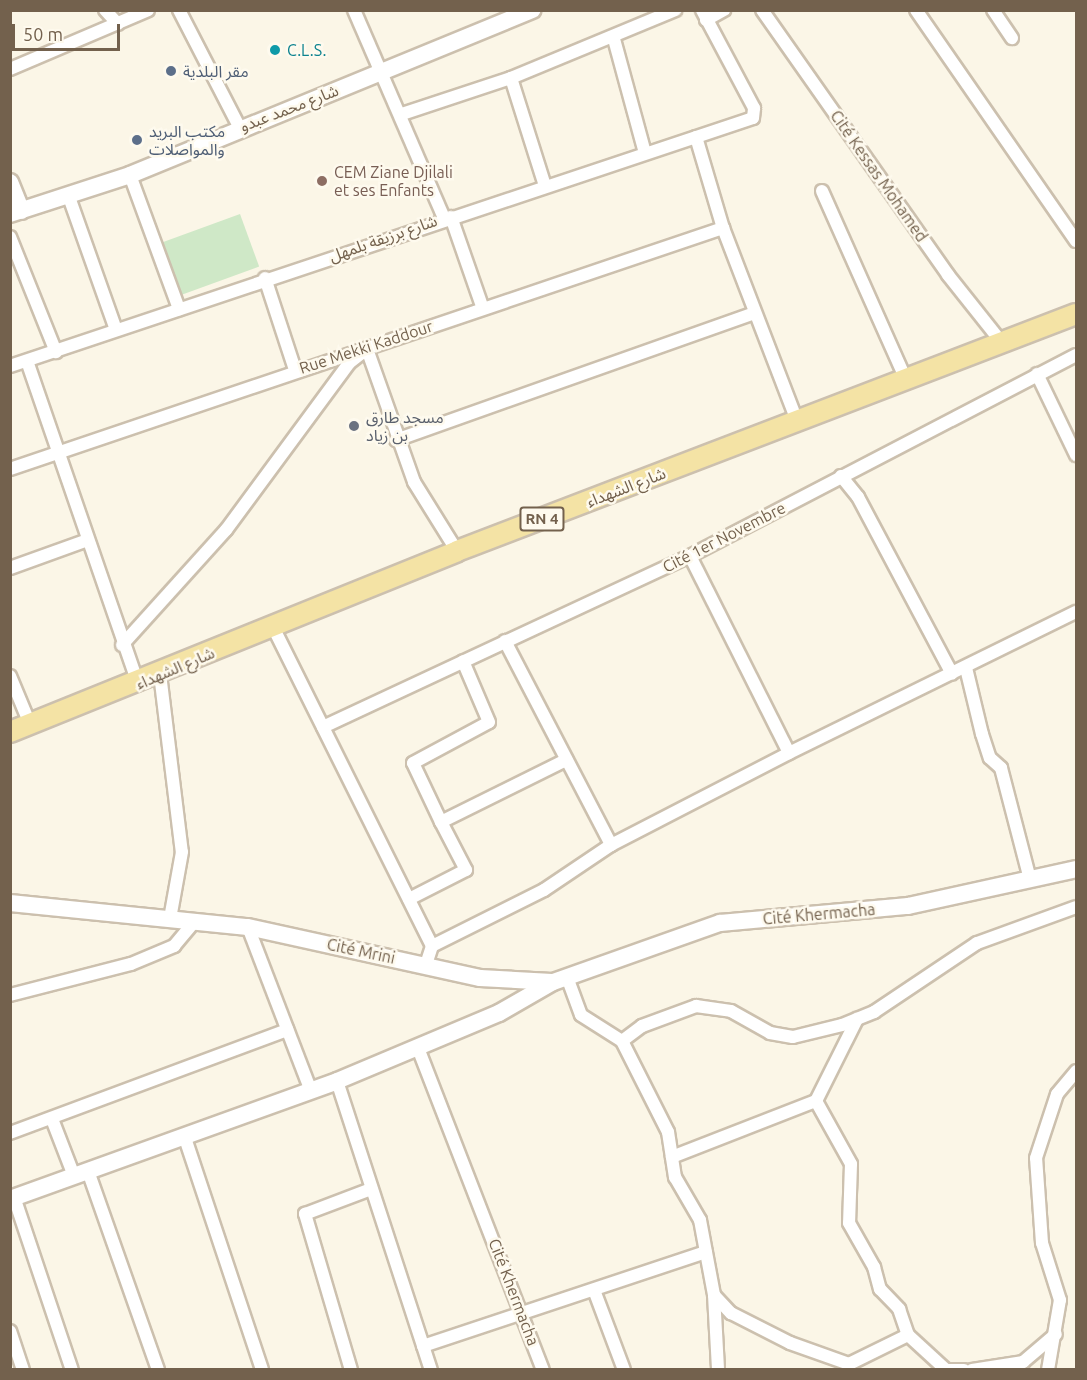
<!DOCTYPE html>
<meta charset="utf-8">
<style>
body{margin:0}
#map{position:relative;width:1087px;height:1380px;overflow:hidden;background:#fbf6e7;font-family:Ubuntu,"Noto Sans Arabic",sans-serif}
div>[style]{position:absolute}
.green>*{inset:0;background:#cfe8c7;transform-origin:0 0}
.roads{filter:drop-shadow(2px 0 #ccc0ae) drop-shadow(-2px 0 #ccc0ae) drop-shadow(0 2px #ccc0ae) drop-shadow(0 -2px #ccc0ae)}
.street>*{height:12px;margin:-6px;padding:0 6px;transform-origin:6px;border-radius:6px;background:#fff}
.secondary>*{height:16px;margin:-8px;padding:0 8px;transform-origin:8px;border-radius:8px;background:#fff}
.primary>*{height:20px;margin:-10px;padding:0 10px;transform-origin:10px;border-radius:10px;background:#f4e3a5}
.dots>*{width:16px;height:16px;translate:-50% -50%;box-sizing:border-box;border:3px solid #fefaee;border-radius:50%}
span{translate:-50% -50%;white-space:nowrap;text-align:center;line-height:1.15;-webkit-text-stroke:5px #fefaee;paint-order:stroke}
.shield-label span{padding:2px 4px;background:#fefaee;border:2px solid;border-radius:4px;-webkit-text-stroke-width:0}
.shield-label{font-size:15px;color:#73614d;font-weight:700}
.culture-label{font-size:16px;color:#0d838f}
.left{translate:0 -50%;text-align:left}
.service-label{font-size:16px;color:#4e5e75}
.street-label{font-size:16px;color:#73614d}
.education-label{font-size:16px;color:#785e54}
.worship-label{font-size:16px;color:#5b616d}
.frame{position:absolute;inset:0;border:12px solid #73614d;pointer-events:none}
.scale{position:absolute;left:12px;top:24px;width:108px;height:27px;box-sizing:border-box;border:3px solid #73614d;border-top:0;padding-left:8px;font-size:18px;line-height:21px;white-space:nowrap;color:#73614d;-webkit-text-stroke:4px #fefaee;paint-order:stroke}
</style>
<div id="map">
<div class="green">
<div style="left:240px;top:214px;width:56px;height:86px;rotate:70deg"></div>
</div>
<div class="roads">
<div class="street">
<div style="left:105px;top:10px;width:19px;rotate:47deg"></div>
<div style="left:179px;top:10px;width:131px;rotate:62.7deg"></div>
<div style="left:354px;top:10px;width:227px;rotate:66.6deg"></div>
<div style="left:762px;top:10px;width:324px;rotate:54.9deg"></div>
<div style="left:948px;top:275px;width:87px;rotate:51.5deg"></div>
<div style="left:916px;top:10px;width:281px;rotate:55.3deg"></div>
<div style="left:993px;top:10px;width:34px;rotate:56deg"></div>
<div style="left:706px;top:20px;width:21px;rotate:-29deg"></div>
<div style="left:614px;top:39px;width:118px;rotate:74.8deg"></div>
<div style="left:10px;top:69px;width:150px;rotate:-23.1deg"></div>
<div style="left:511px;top:78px;width:113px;rotate:72.5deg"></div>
<div style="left:402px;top:114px;width:115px;rotate:-18.3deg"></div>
<div style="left:511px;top:78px;width:178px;rotate:-22.5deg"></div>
<div style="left:696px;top:137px;width:95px;rotate:73.5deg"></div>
<div style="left:723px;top:228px;width:209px;rotate:69deg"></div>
<div style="left:130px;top:175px;width:143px;rotate:69.9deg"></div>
<div style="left:822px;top:191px;width:207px;rotate:66deg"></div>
<div style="left:69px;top:197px;width:141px;rotate:70.5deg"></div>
<div style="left:451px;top:217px;width:97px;rotate:70.8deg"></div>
<div style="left:10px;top:237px;width:124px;rotate:68.2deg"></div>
<div style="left:265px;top:278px;width:97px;rotate:71.9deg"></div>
<div style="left:27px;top:361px;width:342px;rotate:71deg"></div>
<div style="left:10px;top:366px;width:783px;rotate:-18.46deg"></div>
<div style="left:753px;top:118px;width:10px;rotate:-84deg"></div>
<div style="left:754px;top:108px;width:111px;rotate:-118deg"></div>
<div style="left:1037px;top:374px;width:90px;rotate:64.3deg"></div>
<div style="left:396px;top:440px;width:380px;rotate:-19.5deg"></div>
<div style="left:10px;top:469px;width:753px;rotate:-18.68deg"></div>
<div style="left:841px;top:476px;width:27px;rotate:51deg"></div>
<div style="left:858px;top:497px;width:200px;rotate:62deg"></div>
<div style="left:690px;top:556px;width:220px;rotate:63.3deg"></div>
<div style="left:10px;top:568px;width:80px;rotate:-19.8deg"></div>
<div style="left:273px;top:627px;width:356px;rotate:63.5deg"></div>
<div style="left:432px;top:946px;width:20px;rotate:108deg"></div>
<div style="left:505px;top:641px;width:230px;rotate:62.5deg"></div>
<div style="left:122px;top:645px;width:155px;rotate:-47.9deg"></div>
<div style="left:226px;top:530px;width:207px;rotate:-53.6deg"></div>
<div style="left:349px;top:363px;width:23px;rotate:-38deg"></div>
<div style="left:367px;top:349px;width:141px;rotate:70.5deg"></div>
<div style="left:414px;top:482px;width:81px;rotate:58.1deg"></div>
<div style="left:966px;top:668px;width:68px;rotate:76.4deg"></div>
<div style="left:982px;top:734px;width:25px;rotate:72deg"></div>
<div style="left:990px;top:758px;width:15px;rotate:42deg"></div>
<div style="left:1001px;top:768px;width:115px;rotate:75.4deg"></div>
<div style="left:160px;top:674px;width:179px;rotate:83deg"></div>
<div style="left:182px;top:852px;width:68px;rotate:100.2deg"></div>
<div style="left:10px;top:676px;width:52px;rotate:67.4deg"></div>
<div style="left:323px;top:727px;width:405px;rotate:-25deg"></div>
<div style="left:690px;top:556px;width:435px;rotate:-27.5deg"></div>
<div style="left:441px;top:822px;width:65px;rotate:-115.4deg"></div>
<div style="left:413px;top:763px;width:86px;rotate:-28.3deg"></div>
<div style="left:489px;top:722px;width:66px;rotate:-113.1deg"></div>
<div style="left:409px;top:899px;width:64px;rotate:-27deg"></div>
<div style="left:466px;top:870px;width:54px;rotate:-117.5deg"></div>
<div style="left:441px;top:822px;width:140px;rotate:-26.4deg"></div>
<div style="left:248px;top:927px;width:176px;rotate:69deg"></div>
<div style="left:432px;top:946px;width:125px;rotate:-26.6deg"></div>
<div style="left:544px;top:890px;width:81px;rotate:-33.9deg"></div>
<div style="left:611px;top:845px;width:200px;rotate:-27.3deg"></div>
<div style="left:789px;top:753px;width:320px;rotate:-26.2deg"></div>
<div style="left:567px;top:977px;width:40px;rotate:69.8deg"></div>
<div style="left:581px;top:1015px;width:49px;rotate:32.4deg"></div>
<div style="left:622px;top:1041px;width:102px;rotate:63.2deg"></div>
<div style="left:668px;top:1132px;width:46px;rotate:81.2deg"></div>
<div style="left:675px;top:1177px;width:50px;rotate:59.8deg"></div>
<div style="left:700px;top:1220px;width:76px;rotate:79.4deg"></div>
<div style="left:714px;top:1295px;width:75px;rotate:86.9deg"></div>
<div style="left:10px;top:995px;width:125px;rotate:-14.4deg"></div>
<div style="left:131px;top:964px;width:47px;rotate:-22.7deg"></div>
<div style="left:174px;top:946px;width:33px;rotate:-50deg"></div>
<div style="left:622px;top:1041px;width:25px;rotate:-37deg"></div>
<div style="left:642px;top:1026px;width:58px;rotate:-20.3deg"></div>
<div style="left:696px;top:1006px;width:35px;rotate:8deg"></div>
<div style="left:731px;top:1011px;width:45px;rotate:29.4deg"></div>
<div style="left:770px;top:1033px;width:23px;rotate:10deg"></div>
<div style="left:793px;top:1037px;width:50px;rotate:-13.8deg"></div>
<div style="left:842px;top:1025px;width:35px;rotate:-22deg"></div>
<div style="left:874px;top:1012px;width:124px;rotate:-33.8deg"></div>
<div style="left:977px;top:943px;width:105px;rotate:-20deg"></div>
<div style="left:418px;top:1048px;width:345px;rotate:68.8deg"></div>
<div style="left:337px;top:1081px;width:304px;rotate:72deg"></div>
<div style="left:816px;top:1101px;width:72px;rotate:60.9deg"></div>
<div style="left:851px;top:1164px;width:59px;rotate:91.9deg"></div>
<div style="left:849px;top:1223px;width:51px;rotate:60.4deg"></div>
<div style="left:874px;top:1267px;width:23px;rotate:75deg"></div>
<div style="left:880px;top:1289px;width:28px;rotate:46deg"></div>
<div style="left:899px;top:1309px;width:28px;rotate:71deg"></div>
<div style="left:908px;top:1335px;width:49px;rotate:42.5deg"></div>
<div style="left:52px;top:1119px;width:61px;rotate:68.9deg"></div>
<div style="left:10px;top:1133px;width:296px;rotate:-20.4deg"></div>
<div style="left:185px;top:1138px;width:244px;rotate:71.6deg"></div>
<div style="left:672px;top:1157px;width:155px;rotate:-21.3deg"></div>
<div style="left:816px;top:1101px;width:92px;rotate:-63.4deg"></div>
<div style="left:88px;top:1171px;width:211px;rotate:70.6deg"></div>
<div style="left:14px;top:1197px;width:182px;rotate:71.5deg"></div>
<div style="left:594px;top:1290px;width:85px;rotate:69.4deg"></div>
<div style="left:714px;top:1295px;width:25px;rotate:47deg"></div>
<div style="left:731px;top:1313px;width:66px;rotate:27deg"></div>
<div style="left:790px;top:1343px;width:63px;rotate:19.6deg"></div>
<div style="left:849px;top:1364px;width:66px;rotate:-26.2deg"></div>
<div style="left:10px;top:1331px;width:41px;rotate:71.6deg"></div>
<div style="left:423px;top:1346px;width:298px;rotate:-18.4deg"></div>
<div style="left:351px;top:1370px;width:163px;rotate:-106.4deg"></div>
<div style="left:305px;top:1214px;width:71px;rotate:-20.7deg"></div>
<div style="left:943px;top:1370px;width:21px"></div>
<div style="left:972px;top:1370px;width:52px;rotate:-8.9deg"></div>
<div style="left:1023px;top:1362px;width:43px;rotate:-40.3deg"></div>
<div style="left:1048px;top:1370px;width:71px;rotate:-80.3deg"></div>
<div style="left:1060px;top:1300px;width:60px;rotate:-107.5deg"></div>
<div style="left:1042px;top:1243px;width:85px;rotate:-94deg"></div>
<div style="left:1036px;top:1158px;width:67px;rotate:-71.8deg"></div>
<div style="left:1057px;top:1094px;width:30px;rotate:-50deg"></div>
</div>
<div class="secondary">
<div style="left:10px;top:182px;width:31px;rotate:68deg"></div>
<div style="left:10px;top:214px;width:126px;rotate:-18deg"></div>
<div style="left:130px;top:175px;width:435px;rotate:-22.3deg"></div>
<div style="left:10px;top:903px;width:239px;rotate:5.8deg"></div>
<div style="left:248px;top:927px;width:238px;rotate:12.4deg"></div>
<div style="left:480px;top:978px;width:72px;rotate:3.2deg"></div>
<div style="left:10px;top:1199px;width:348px;rotate:-19.8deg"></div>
<div style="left:337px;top:1081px;width:176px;rotate:-22.8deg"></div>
<div style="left:499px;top:1013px;width:62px;rotate:-29.9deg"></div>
<div style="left:553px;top:982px;width:177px;rotate:-19.5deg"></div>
<div style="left:720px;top:923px;width:189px;rotate:-5.2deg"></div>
<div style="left:908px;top:906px;width:172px;rotate:-12.4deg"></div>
</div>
<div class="primary">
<div style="left:10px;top:732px;width:482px;rotate:-22deg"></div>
<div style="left:457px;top:551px;width:663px;rotate:-20.95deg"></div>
</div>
</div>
<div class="dots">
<div style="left:275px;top:50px;background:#0f9aa8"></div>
<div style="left:171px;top:71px;background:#5c6f8a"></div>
<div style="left:137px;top:140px;background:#5c6f8a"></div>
<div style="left:322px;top:181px;background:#8d6e63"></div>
<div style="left:354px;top:426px;background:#6b7280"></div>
</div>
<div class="shield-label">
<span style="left:542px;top:519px">RN 4</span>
</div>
<div class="culture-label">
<span class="left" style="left:287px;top:50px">C.L.S.</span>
</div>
<div class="service-label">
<span class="left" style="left:183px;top:71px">مقر البلدية</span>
<span class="left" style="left:149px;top:140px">مكتب البريد<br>والمواصلات</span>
</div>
<div class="street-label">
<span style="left:289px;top:108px;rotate:-21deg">شارع محمد عبدو</span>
<span style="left:879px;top:176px;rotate:55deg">Cité Kessas Mohamed</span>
<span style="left:383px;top:238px;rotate:-19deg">شارع برزيقة بلمهل</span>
<span style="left:366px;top:347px;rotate:-18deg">Rue Mekki Kaddour</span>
<span style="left:626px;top:487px;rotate:-21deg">شارع الشهداء</span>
<span style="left:724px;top:537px;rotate:-27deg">Cité 1er Novembre</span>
<span style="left:175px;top:668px;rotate:-23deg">شارع الشهداء</span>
<span style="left:819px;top:914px;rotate:-5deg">Cité Khermacha</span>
<span style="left:361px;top:951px;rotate:12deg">Cité Mrini</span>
<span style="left:514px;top:1292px;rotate:69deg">Cité Khermacha</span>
</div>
<div class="education-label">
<span class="left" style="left:334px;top:181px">CEM Ziane Djilali<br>et ses Enfants</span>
</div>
<div class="worship-label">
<span class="left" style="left:366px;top:426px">مسجد طارق<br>بن زياد</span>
</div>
<div class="frame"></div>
<div class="scale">50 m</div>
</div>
